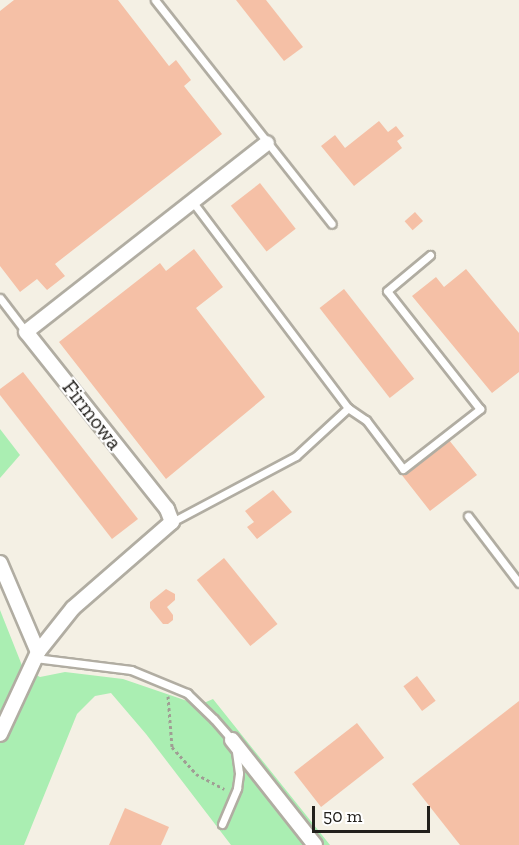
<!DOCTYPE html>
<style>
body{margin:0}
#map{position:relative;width:519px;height:845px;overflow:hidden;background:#f4f0e4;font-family:"Zilla Slab",serif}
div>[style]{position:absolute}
.green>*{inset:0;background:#aaeeb2}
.building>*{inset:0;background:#f5c0a6;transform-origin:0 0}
.path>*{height:3px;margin-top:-1.5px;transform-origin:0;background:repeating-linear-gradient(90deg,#a09d94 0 3px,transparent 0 6px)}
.roads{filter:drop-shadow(2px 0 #b1ada2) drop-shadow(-2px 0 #b1ada2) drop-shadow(0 2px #b1ada2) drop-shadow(0 -2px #b1ada2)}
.lane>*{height:7px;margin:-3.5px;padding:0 3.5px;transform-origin:3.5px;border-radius:3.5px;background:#fff}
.street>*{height:14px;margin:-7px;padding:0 7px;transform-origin:7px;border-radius:7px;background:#fff}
span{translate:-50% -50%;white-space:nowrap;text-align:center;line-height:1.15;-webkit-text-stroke:4.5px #fff;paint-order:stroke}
.street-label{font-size:21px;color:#22201c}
.scale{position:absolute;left:312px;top:806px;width:118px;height:27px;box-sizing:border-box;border:3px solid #22201c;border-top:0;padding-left:8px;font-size:18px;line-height:21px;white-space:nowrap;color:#22201c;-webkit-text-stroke:4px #fff;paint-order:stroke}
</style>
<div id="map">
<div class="green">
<div style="clip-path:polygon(0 429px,20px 455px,0 478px)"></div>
<div style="clip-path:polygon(0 610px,23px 668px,40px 677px,65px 672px,123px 679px,199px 705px,213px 699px,330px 845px,231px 845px,146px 734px,111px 693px,95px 696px,77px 714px,24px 845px,0 845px)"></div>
</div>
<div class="building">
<div style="clip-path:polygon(14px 0,118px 0,169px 66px,176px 60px,191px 80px,184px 86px,222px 134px,55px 264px,65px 276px,47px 290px,37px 279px,20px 292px,0 266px,0 11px)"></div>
<div style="clip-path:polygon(236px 0,266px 0,303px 47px,284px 61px)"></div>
<div style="clip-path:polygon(379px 121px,388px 132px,396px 126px,404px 136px,397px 141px,402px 148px,354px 186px,321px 146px,335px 135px,345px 148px)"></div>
<div style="left:260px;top:183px;width:58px;height:37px;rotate:52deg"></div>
<div style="left:415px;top:212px;width:12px;height:14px;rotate:48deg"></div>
<div style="clip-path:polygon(194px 249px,223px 287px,196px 308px,265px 397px,166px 479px,59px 342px,160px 263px,166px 271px)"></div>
<div style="clip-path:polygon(466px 269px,519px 333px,519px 372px,492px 393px,412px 296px,436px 277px,444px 287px)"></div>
<div style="left:344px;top:289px;width:114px;height:31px;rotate:52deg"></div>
<div style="clip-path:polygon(23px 372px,138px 519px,112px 539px,0 395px,0 389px)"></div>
<div style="clip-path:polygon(449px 440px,477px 475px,430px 511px,401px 474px,406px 473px)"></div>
<div style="clip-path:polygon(273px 490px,292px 512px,257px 539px,247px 527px,254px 522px,245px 511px)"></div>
<div style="left:224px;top:558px;width:85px;height:35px;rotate:51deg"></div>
<div style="clip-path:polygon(166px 589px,175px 594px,175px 600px,167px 607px,173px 615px,173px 620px,168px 624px,163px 624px,150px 608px,150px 602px)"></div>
<div style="left:417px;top:676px;width:31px;height:17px;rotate:53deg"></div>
<div style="clip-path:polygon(519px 701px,519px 845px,460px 845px,412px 784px)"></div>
<div style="left:357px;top:723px;width:44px;height:80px;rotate:52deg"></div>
<div style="clip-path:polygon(125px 808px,169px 827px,161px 845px,109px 845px)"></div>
</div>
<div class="path">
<div style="left:168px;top:696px;width:51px;rotate:85.5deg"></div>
<div style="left:172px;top:747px;width:36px;rotate:48deg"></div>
<div style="left:196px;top:774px;width:32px;rotate:28deg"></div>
</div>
<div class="roads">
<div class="lane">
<div style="left:155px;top:0;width:285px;rotate:51.7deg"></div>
<div style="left:0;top:298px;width:43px;rotate:52.6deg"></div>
<div style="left:348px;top:408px;width:22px;rotate:34deg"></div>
<div style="left:366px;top:420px;width:61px;rotate:52.9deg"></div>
<div style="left:403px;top:469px;width:98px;rotate:-37.9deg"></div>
<div style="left:480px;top:409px;width:150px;rotate:-128.2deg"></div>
<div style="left:387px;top:291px;width:56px;rotate:-39.9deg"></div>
<div style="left:468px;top:516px;width:84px;rotate:52.7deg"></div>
<div style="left:172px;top:522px;width:140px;rotate:-28deg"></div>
<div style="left:296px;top:456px;width:71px;rotate:-42.7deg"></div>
<div style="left:348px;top:408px;width:261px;rotate:-127deg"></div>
<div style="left:35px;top:658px;width:97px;rotate:7.1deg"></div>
<div style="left:131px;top:670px;width:61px;rotate:22.3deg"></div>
<div style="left:187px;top:693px;width:37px;rotate:44deg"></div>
<div style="left:214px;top:719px;width:28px;rotate:49deg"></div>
<div style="left:222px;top:824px;width:39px;rotate:-67deg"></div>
<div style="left:237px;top:788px;width:15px;rotate:-82deg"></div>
<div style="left:239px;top:773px;width:22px;rotate:-98deg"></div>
</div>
<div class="street">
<div style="left:0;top:563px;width:97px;rotate:66.9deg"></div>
<div style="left:0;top:734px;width:90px;rotate:-65.1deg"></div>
<div style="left:38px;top:652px;width:56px;rotate:-51.5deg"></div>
<div style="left:73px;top:608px;width:131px;rotate:-41deg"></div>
<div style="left:172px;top:522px;width:14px;rotate:-111deg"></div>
<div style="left:167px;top:509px;width:226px;rotate:-128.5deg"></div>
<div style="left:26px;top:332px;width:306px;rotate:-38.1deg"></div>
<div style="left:232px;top:740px;width:134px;rotate:51.7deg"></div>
</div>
</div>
<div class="street-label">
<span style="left:92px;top:415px;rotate:52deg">Firmowa</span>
</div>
<div class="scale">50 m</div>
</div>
